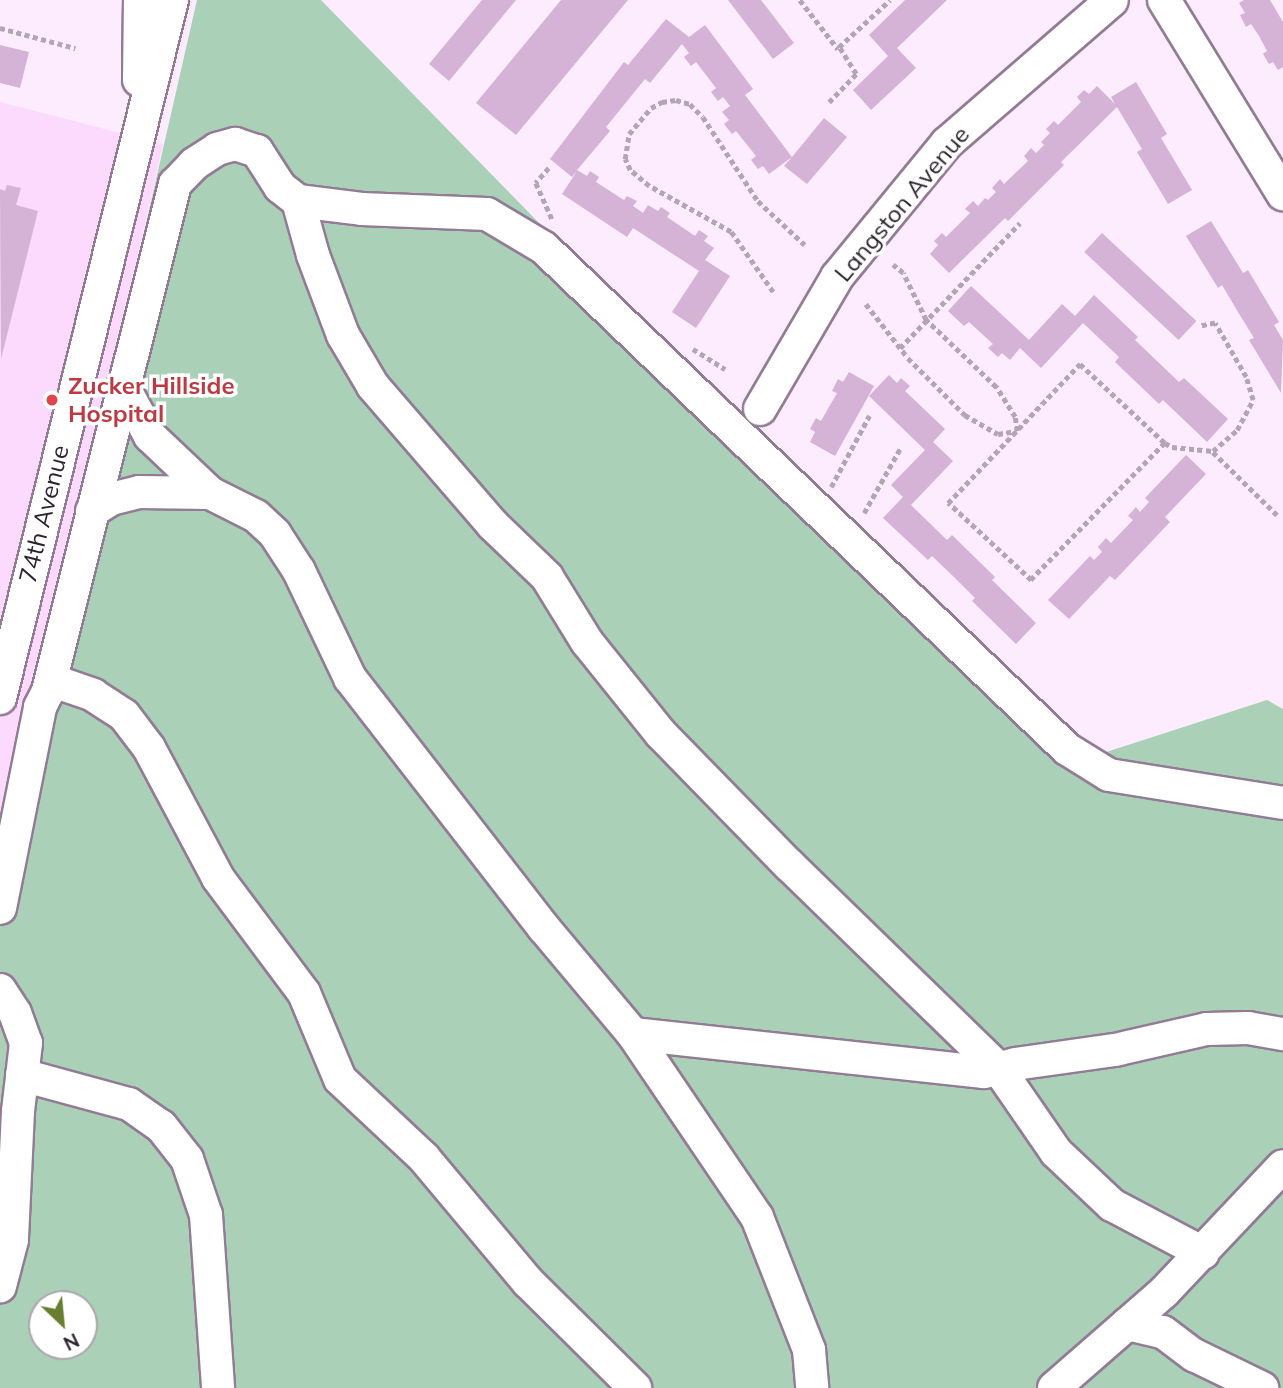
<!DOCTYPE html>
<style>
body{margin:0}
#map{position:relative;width:1283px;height:1388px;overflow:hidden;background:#fcecfe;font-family:Mulish,sans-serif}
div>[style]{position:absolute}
.built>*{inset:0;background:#fbdafe}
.green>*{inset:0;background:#aad0b8}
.building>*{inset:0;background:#d4b3d7;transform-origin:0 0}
.path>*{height:4.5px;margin-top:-2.25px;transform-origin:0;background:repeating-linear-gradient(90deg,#b3a5b5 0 5px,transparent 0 8.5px)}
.roads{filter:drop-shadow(2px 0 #937b95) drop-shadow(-2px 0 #937b95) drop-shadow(0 2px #937b95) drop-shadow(0 -2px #937b95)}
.minor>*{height:32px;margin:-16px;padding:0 16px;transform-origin:16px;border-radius:16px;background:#fff}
.dots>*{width:19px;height:19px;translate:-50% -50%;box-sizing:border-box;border:4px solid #fff;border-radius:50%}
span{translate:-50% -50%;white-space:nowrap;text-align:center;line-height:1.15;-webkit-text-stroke:7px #fff;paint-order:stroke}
.street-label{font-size:24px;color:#2d232e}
.health-label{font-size:24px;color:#be3a42;font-weight:700}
.left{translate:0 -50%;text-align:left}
.north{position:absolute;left:28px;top:1290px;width:70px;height:70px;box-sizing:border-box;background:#fff;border:2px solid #aba7ab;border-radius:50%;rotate:154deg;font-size:19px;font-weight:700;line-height:28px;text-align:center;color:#2d232e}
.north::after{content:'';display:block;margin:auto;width:24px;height:32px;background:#697f30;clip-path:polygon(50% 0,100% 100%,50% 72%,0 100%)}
</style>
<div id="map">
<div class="built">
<div style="clip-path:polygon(0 102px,163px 144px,45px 666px,0 844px)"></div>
</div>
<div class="green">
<div style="clip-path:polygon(evenodd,197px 0,321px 0,591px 276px,1091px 757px,1267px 700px,1283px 709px,1283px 1388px,0 1388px,0 844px,45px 666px,197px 0,42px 1304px,84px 1304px,84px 1346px,42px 1346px,42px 1304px)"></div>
</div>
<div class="building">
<div style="clip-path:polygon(482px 0,516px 0,449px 81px,429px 64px)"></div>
<div style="clip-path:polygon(561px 0,628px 0,516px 135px,476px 103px)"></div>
<div style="clip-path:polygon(728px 0,761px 0,794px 43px,773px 59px)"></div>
<div style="clip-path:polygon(905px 0,947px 0,897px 48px,916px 68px,871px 110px,853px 90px,888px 56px,869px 35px)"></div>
<div style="clip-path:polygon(1244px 0,1270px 0,1283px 22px,1283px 67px,1278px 70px,1273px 62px,1269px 64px,1263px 54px,1267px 51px,1259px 36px,1251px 24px,1246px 27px,1240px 15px,1245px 13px,1239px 3px)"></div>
<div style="clip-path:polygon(666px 19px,689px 37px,705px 25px,753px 89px,745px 95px,792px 157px,824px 118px,847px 137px,807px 184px,784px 166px,792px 157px,769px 174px,763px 166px,758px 169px,751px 160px,756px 156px,736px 131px,732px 134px,724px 124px,729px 120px,722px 112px,730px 106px,723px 97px,718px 101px,711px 92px,716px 88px,696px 62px,691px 66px,684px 57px,689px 53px,682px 44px,650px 83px,645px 79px,606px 127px,610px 131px,577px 170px,587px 176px,590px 171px,599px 177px,596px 182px,624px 200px,627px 196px,637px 201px,633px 206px,643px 213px,648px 205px,658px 211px,661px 207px,670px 213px,667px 217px,695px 236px,699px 230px,708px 236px,704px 241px,714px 248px,705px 260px,730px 276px,696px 328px,672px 312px,699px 271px,633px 228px,627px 237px,562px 194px,577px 171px,572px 177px,550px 159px,624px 62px,628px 65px)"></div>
<div style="clip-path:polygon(0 45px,29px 52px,20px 88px,0 83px)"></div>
<div style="clip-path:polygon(1136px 82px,1167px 134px,1161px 138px,1192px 190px,1168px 204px,1137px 152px,1142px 149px,1117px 107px,1061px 162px,1064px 165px,1008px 221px,1005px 218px,949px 273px,930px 254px,938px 245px,934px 241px,942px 233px,946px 237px,970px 213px,965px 209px,973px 201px,978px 206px,985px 198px,988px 200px,996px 192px,992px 188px,1000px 179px,1004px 184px,1028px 161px,1024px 156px,1031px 148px,1036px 153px,1044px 145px,1041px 142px,1050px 133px,1046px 129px,1054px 121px,1058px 125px,1081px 102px,1077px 97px,1084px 90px,1089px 94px,1097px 86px,1115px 104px,1111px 97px)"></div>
<div style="clip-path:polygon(7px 185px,21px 188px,16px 205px,38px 211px,1px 359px,0 189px,5px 191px)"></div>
<div style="clip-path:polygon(1211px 221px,1243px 273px,1248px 270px,1279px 322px,1274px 325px,1283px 340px,1281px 393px,1249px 340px,1254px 338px,1238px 312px,1222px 285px,1218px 288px,1186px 236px)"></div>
<div style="left:1102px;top:233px;width:129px;height:26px;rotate:43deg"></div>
<div style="clip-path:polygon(971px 286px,1029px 340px,1062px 304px,1075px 316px,1094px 295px,1138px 337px,1135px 340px,1179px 382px,1184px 378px,1228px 419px,1207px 442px,1163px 400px,1159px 404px,1115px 362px,1119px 357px,1083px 323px,1041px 368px,1020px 348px,1010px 360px,1002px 353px,998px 357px,988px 348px,993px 344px,969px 322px,964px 326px,948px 311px)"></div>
<div style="clip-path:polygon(849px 372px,874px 386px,835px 456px,810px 442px,815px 432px,810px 429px,816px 418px,821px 421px,837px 393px,832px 391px,838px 379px,843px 382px)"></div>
<div style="clip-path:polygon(889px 375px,897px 383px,901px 378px,910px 386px,905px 391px,945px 429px,933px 442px,953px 461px,911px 505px,947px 540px,952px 535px,995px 577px,992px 580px,1036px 623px,1016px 644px,972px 601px,975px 598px,954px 577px,932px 556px,928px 560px,883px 518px,903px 497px,891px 485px,925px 450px,869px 396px)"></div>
<div style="clip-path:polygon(1186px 455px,1206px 474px,1165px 517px,1170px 522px,1115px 580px,1110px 576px,1069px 619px,1048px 600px,1090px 556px,1094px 560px,1102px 552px,1098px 547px,1106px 538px,1111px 543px,1133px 520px,1128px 516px,1136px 507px,1140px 512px,1149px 502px,1145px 498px)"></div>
</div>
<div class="path">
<div style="left:800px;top:0;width:62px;rotate:52.2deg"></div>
<div style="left:0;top:28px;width:78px;rotate:14.9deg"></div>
<div style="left:829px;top:102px;width:39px;rotate:-46deg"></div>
<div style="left:856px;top:74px;width:32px;rotate:-122deg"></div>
<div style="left:839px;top:47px;width:69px;rotate:-42.7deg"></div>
<div style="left:549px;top:168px;width:20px;rotate:131deg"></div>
<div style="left:536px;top:183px;width:42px;rotate:65.9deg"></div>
<div style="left:773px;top:292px;width:73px;rotate:-125deg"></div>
<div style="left:731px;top:232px;width:94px;rotate:-150.7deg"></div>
<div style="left:649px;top:186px;width:25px;rotate:-140deg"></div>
<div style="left:630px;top:170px;width:12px;rotate:-114deg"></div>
<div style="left:625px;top:159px;width:25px;rotate:-81deg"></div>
<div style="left:629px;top:134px;width:34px;rotate:-50deg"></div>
<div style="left:651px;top:108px;width:13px;rotate:-29deg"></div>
<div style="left:662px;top:102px;width:14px;rotate:-8deg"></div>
<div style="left:676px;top:100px;width:15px;rotate:16deg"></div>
<div style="left:690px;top:104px;width:18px;rotate:45deg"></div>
<div style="left:703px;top:117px;width:100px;rotate:56.8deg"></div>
<div style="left:758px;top:201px;width:64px;rotate:43.1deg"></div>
<div style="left:866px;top:304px;width:68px;rotate:52.1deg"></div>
<div style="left:908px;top:358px;width:81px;rotate:45deg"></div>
<div style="left:965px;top:415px;width:38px;rotate:30deg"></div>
<div style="left:998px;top:434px;width:19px;rotate:-9deg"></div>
<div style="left:1017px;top:431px;width:14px;rotate:-98deg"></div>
<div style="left:1015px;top:417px;width:36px;rotate:-122deg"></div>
<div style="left:996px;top:387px;width:97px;rotate:-136.3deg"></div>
<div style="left:926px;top:320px;width:52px;rotate:-116.1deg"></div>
<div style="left:903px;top:273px;width:13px;rotate:-141deg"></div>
<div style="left:900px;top:348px;width:173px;rotate:-46.2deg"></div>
<div style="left:693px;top:349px;width:38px;rotate:32deg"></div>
<div style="left:1080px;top:364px;width:116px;rotate:42.9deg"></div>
<div style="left:1165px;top:443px;width:192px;rotate:134.4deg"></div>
<div style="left:1031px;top:580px;width:113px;rotate:-137.1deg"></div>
<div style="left:948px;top:503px;width:192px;rotate:-46.5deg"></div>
<div style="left:1165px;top:443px;width:8px;rotate:30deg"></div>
<div style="left:1172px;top:447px;width:41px;rotate:5.6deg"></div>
<div style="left:1213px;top:451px;width:32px;rotate:-41deg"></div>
<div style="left:1237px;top:430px;width:34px;rotate:-62deg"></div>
<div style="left:1253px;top:400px;width:24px;rotate:-107deg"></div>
<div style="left:1246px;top:377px;width:62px;rotate:-119.9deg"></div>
<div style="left:1215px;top:323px;width:14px;rotate:168deg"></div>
<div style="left:1213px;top:452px;width:90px;rotate:44.5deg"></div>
<div style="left:831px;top:487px;width:81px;rotate:-61.8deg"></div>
<div style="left:864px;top:513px;width:76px;rotate:-60.7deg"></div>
</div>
<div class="roads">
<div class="minor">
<div style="left:1164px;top:0;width:228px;rotate:58.5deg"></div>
<div style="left:139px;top:80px;width:80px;rotate:-89.3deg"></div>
<div style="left:123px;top:386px;width:57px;rotate:61.6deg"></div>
<div style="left:150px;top:436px;width:83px;rotate:43.5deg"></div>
<div style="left:210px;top:493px;width:51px;rotate:26.6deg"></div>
<div style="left:256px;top:516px;width:26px;rotate:43deg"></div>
<div style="left:275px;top:534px;width:44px;rotate:57deg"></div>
<div style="left:299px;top:571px;width:119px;rotate:64.5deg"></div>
<div style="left:350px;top:678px;width:316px;rotate:52.2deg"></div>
<div style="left:544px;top:928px;width:138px;rotate:50deg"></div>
<div style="left:633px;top:1034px;width:353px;rotate:6.2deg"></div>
<div style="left:984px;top:1072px;width:32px;rotate:-14deg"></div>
<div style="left:1015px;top:1064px;width:101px;rotate:-8deg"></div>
<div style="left:1115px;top:1050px;width:94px;rotate:-12.9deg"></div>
<div style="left:1207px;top:1029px;width:41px;rotate:-1.4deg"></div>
<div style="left:1248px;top:1028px;width:36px;rotate:10deg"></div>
<div style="left:760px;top:409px;width:153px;rotate:-59.7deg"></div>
<div style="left:837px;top:277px;width:173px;rotate:-50.6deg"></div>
<div style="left:947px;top:143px;width:218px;rotate:-40.9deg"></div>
<div style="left:92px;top:511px;width:22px;rotate:-32deg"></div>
<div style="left:111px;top:499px;width:29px;rotate:-14deg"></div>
<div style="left:139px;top:492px;width:71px;rotate:0.8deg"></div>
<div style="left:48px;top:691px;width:523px;rotate:-75.94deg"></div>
<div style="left:175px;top:184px;width:28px;rotate:-46deg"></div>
<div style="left:194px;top:164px;width:27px;rotate:-33deg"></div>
<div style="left:217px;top:149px;width:19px;rotate:-16deg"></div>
<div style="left:235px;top:144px;width:23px;rotate:18deg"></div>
<div style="left:257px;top:151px;width:43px;rotate:57.4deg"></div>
<div style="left:280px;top:187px;width:23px;rotate:38deg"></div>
<div style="left:0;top:698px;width:719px;rotate:-76.16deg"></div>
<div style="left:0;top:908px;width:205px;rotate:-78.7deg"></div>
<div style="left:40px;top:707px;width:18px;rotate:-63deg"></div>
<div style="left:48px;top:691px;width:14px;rotate:-36deg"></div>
<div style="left:59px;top:683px;width:36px;rotate:19deg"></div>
<div style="left:93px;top:695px;width:37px;rotate:33deg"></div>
<div style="left:124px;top:715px;width:41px;rotate:52.9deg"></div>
<div style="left:149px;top:748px;width:147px;rotate:62deg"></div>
<div style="left:218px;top:878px;width:144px;rotate:53.2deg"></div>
<div style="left:304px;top:993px;width:93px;rotate:67.3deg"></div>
<div style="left:340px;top:1079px;width:115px;rotate:43.2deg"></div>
<div style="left:424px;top:1158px;width:162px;rotate:50deg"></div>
<div style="left:528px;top:1282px;width:151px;rotate:44.7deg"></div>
<div style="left:0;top:990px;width:27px;rotate:57deg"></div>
<div style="left:15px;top:1013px;width:32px;rotate:70deg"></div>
<div style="left:26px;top:1043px;width:68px;rotate:96.7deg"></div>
<div style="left:18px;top:1111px;width:129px;rotate:92.7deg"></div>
<div style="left:12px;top:1240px;width:48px;rotate:104.6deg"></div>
<div style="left:633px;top:1034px;width:221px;rotate:55.9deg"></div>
<div style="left:757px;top:1217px;width:143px;rotate:68.6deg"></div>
<div style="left:809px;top:1350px;width:38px;rotate:85deg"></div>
<div style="left:22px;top:1075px;width:111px;rotate:15.2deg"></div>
<div style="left:129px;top:1104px;width:39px;rotate:35deg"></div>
<div style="left:161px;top:1126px;width:42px;rotate:51.8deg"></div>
<div style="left:187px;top:1159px;width:59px;rotate:71.3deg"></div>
<div style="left:206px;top:1215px;width:173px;rotate:86deg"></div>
<div style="left:1203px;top:1253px;width:103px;rotate:-152.2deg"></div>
<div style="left:1112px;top:1205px;width:77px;rotate:-136.6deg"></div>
<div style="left:1056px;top:1152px;width:102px;rotate:-124.6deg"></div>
<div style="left:998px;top:1068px;width:291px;rotate:-135.8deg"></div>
<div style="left:789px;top:865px;width:183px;rotate:-134.3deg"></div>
<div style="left:661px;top:734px;width:118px;rotate:-128.8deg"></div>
<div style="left:587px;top:642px;width:76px;rotate:-121.6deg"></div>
<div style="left:547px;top:577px;width:75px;rotate:-136.1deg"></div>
<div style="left:493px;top:525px;width:184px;rotate:-130.8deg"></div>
<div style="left:373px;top:386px;width:59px;rotate:-120.5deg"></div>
<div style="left:343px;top:335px;width:85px;rotate:-110.6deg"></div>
<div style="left:313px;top:255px;width:56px;rotate:-105.5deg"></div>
<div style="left:298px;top:201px;width:64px;rotate:7.1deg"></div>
<div style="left:362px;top:209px;width:125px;rotate:2.3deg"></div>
<div style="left:487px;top:214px;width:66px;rotate:30.8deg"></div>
<div style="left:544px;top:248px;width:724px;rotate:43.77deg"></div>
<div style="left:1067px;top:749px;width:49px;rotate:31.8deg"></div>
<div style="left:1109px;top:775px;width:176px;rotate:9.1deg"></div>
<div style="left:1127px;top:1324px;width:37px;rotate:13deg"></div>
<div style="left:1163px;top:1332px;width:39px;rotate:37deg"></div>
<div style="left:1194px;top:1355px;width:76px;rotate:25.9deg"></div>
<div style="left:1054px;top:1388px;width:146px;rotate:-41.1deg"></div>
<div style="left:1164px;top:1292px;width:173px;rotate:-46.6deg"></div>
</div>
</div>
<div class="dots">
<div style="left:52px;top:400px;background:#e0444e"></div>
</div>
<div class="street-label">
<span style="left:902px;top:204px;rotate:-50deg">Langston Avenue</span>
<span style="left:44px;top:514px;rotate:-76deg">74th Avenue</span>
</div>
<div class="health-label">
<span class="left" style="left:68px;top:400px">Zucker Hillside<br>Hospital</span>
</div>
<div class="north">N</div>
</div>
